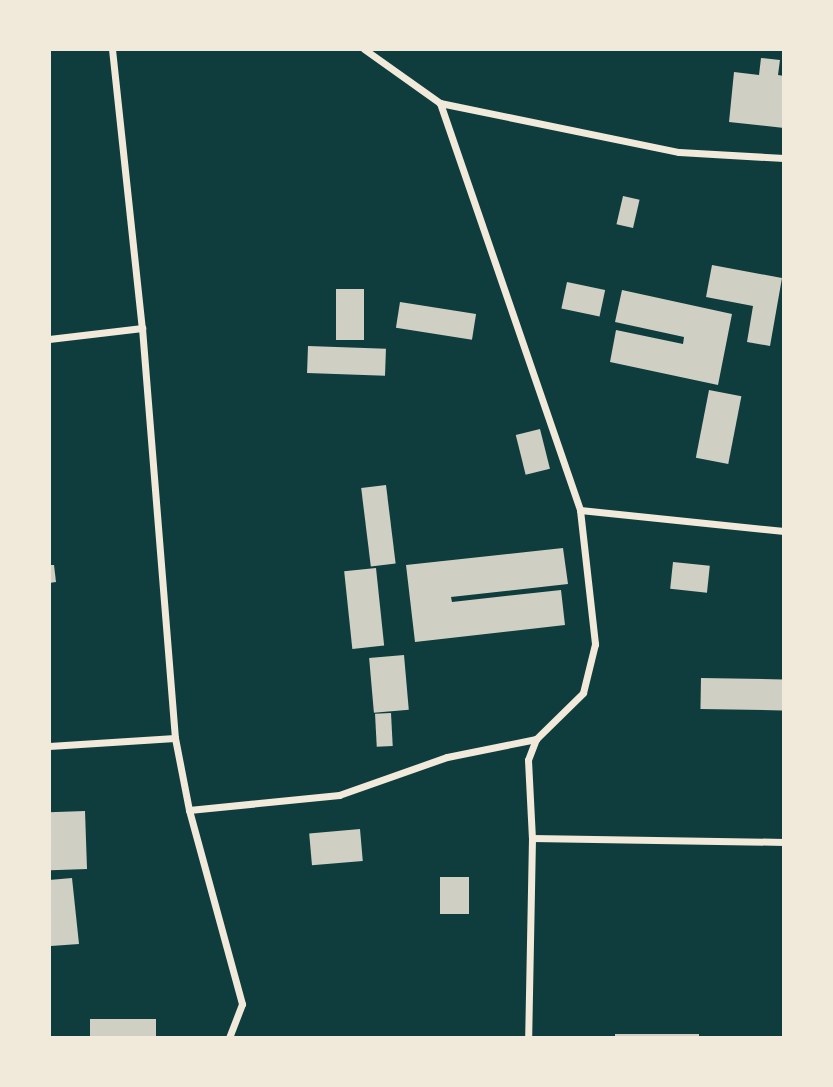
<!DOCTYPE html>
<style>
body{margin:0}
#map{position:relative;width:833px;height:1087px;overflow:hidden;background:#0f3d3e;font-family:"Nunito Sans",sans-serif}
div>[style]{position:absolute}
.building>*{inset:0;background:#cfcfc3;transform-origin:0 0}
.minor>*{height:7px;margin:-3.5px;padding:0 3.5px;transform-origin:3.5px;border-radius:3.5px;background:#f1e9da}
span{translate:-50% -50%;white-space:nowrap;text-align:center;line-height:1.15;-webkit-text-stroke:6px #f1e9da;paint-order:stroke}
.frame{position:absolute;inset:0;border:51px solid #f1e9da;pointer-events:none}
</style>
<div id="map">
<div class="building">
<div style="clip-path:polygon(761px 58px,780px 60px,778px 75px,784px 76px,784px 128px,729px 122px,734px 72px,759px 75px)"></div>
<div style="left:623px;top:196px;width:17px;height:29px;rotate:13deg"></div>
<div style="clip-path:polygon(712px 265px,782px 278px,770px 346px,747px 342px,753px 306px,706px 297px)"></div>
<div style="left:567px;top:282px;width:39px;height:27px;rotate:12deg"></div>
<div style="left:336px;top:289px;width:28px;height:51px"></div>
<div style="clip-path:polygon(622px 290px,732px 314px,718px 385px,610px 362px,616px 330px,683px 344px,684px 337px,615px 322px)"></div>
<div style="left:400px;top:302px;width:77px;height:26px;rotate:9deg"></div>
<div style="left:308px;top:346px;width:78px;height:27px;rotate:2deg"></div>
<div style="left:709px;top:390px;width:33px;height:69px;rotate:11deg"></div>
<div style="left:540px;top:429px;width:41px;height:25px;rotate:76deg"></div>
<div style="left:386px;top:485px;width:79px;height:25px;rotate:83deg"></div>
<div style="clip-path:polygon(563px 548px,568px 584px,451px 597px,452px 602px,561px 590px,565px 625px,415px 642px,406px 565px)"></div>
<div style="left:673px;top:562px;width:37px;height:27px;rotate:6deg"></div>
<div style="clip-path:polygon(49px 565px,54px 565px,56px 582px,49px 583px)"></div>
<div style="left:376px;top:568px;width:78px;height:32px;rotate:84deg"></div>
<div style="left:404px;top:655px;width:55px;height:35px;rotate:85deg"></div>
<div style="left:701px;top:678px;width:82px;height:31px;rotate:1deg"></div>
<div style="left:391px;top:713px;width:33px;height:16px;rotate:87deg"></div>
<div style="left:85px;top:811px;width:58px;height:36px;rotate:88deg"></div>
<div style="left:360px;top:829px;width:32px;height:51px;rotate:85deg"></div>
<div style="left:469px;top:877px;width:37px;height:29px;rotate:90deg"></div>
<div style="clip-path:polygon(72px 878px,79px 944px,51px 946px,49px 880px)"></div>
<div style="left:90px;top:1019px;width:66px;height:19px"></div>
<div style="left:615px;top:1034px;width:84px;height:4px"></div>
</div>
<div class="minor">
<div style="left:112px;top:49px;width:281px;rotate:83.9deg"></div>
<div style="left:142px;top:328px;width:411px;rotate:85.4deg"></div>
<div style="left:175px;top:738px;width:73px;rotate:79deg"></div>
<div style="left:189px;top:810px;width:201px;rotate:74.7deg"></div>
<div style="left:242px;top:1004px;width:36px;rotate:111deg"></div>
<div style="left:364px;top:49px;width:93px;rotate:35.4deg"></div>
<div style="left:440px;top:103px;width:244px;rotate:11.6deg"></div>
<div style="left:679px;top:152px;width:105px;rotate:3.3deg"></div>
<div style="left:440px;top:103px;width:430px;rotate:71deg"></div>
<div style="left:580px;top:510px;width:135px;rotate:83.6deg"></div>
<div style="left:595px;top:644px;width:50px;rotate:103.8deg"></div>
<div style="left:583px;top:693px;width:66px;rotate:135.6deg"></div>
<div style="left:536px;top:739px;width:22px;rotate:111deg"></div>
<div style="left:528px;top:760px;width:78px;rotate:87.1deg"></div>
<div style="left:532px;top:838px;width:200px;rotate:91.1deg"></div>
<div style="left:49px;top:339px;width:94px;rotate:-6.7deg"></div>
<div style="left:580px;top:510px;width:205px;rotate:5.9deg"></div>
<div style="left:49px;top:746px;width:126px;rotate:-3.6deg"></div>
<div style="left:189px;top:810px;width:151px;rotate:-5.7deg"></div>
<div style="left:339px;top:795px;width:114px;rotate:-19.4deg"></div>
<div style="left:447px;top:757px;width:91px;rotate:-11.4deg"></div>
<div style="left:532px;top:838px;width:252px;rotate:0.9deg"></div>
</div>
<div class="frame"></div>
</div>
